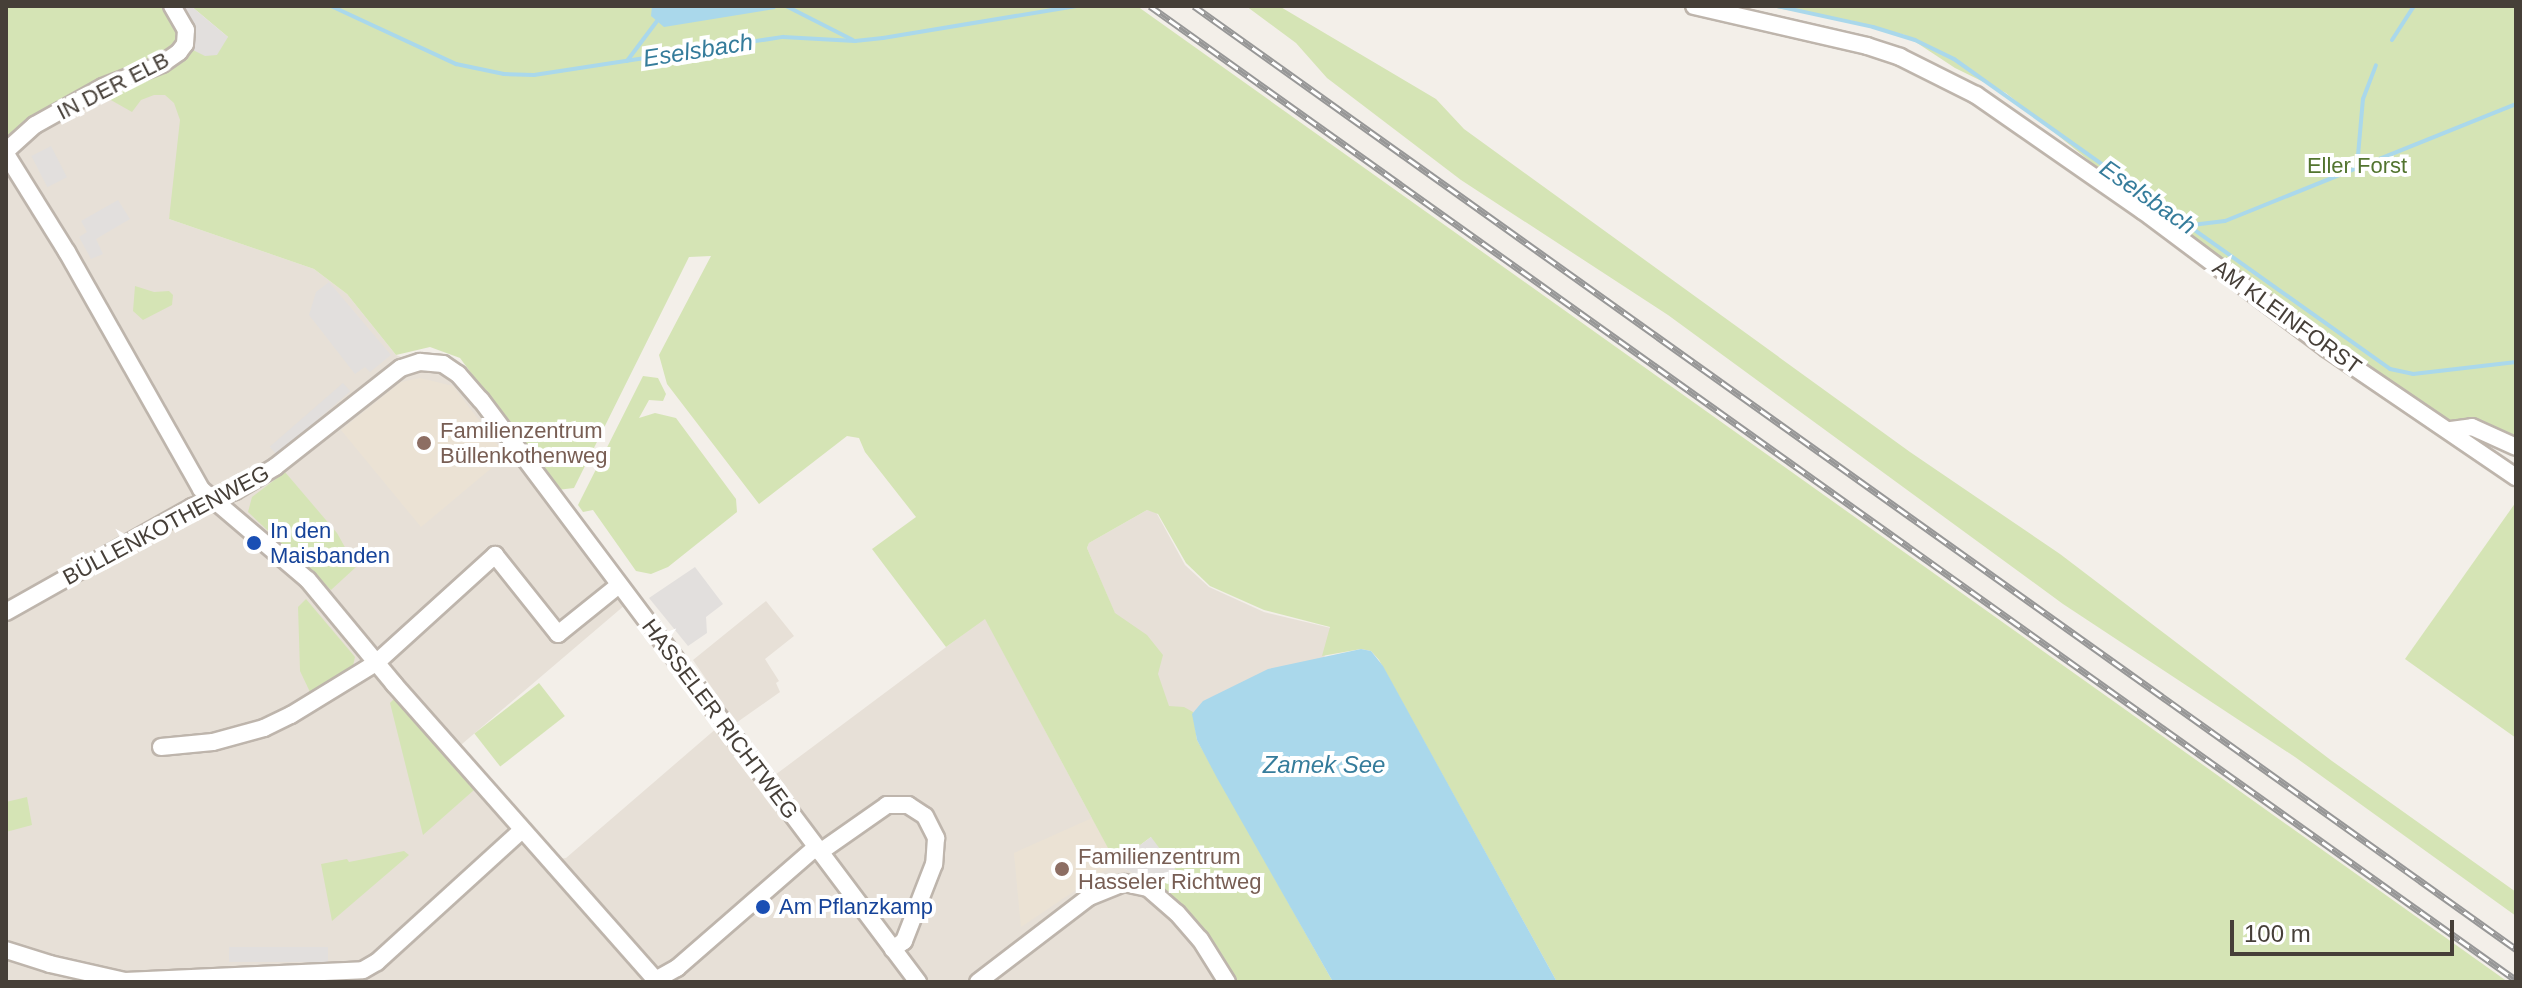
<!DOCTYPE html>
<meta charset="utf-8">
<style>
body{margin:0}
#map{position:relative;width:2522px;height:988px;overflow:hidden;background:#f3efe9;font-family:Helvetica,sans-serif}
div>[style]{position:absolute}
.residential>*{inset:0;background:#e7e0d7}
.education>*{inset:0;background:#ebe2d4}
.green>*{inset:0;background:#d5e4b5;transform-origin:0 0}
.parking>*{inset:0;background:#e2dfdd;transform-origin:0 0}
.water>*{inset:0;background:#aad8eb}
.stream>*{height:4px;margin:-2px;padding:0 2px;transform-origin:2px;border-radius:2px;background:#aad8eb}
.roads{filter:drop-shadow(2px 0 #beb5ac) drop-shadow(-2px 0 #beb5ac) drop-shadow(0 2px #beb5ac) drop-shadow(0 -2px #beb5ac)}
.minor>*{height:16px;margin:-8px;padding:0 8px;transform-origin:8px;border-radius:8px;background:#fff}
.rail>*{height:7px;margin-top:-3.5px;transform-origin:0;background:repeating-linear-gradient(90deg,#fff 0 12px,#979797 0 24px);box-sizing:border-box;border-block:2px solid #979797}
.dots>*{width:22px;height:22px;translate:-50% -50%;box-sizing:border-box;border:4px solid #fff;border-radius:50%}
span{translate:-50% -50%;white-space:nowrap;text-align:center;line-height:1.15;-webkit-text-stroke:8px #fff;paint-order:stroke}
.street-label{font-size:22px;color:#463f38}
.park-label{font-size:22px;color:#52742f}
.education-label{font-size:22px;color:#785e54}
.left{translate:0 -50%;text-align:left}
.transit-label{font-size:22px;color:#164399}
.water-label{font-size:24px;color:#357c9b;font-style:italic}
.frame{position:absolute;inset:0;border:8px solid #463f38;pointer-events:none}
.scale{position:absolute;left:2230px;top:920px;width:224px;height:36px;box-sizing:border-box;border:4px solid #463f38;border-top:0;padding-left:10px;font-size:24px;line-height:28px;white-space:nowrap;color:#463f38;-webkit-text-stroke:6px #fff;paint-order:stroke}
</style>
<div id="map">
<div class="residential">
<div style="clip-path:polygon(205px 56px,169px 219px,314px 269px,347px 294px,396px 355px,454px 378px,625px 605px,462px 744px,459px 760px,548px 860px,566px 858px,718px 727px,775px 775px,985px 618px,1116px 863px,1156px 888px,1230px 982px,6px 982px,6px 153px,105px 87px)"></div>
<div style="clip-path:polygon(1147px 510px,1156px 512px,1185px 565px,1209px 587px,1264px 612px,1331px 628px,1322px 668px,1162px 725px,1087px 548px,1089px 543px)"></div>
<div style="clip-path:polygon(766px 601px,794px 636px,765px 659px,779px 681px,776px 683px,780px 692px,736px 723px,693px 660px)"></div>
</div>
<div class="education">
<div style="clip-path:polygon(420px 378px,453px 386px,506px 456px,421px 527px,341px 430px,401px 382px)"></div>
<div style="clip-path:polygon(1092px 818px,1116px 863px,1021px 927px,1014px 853px)"></div>
</div>
<div class="green">
<div style="clip-path:polygon(6px 6px,168px 6px,182px 26px,180px 45px,78px 90px,6px 137px)"></div>
<div style="clip-path:polygon(191px 6px,1137px 6px,2508px 982px,1557px 982px,1379px 660px,1371px 651px,1361px 649px,1322px 656px,1330px 627px,1264px 610px,1210px 586px,1186px 563px,1158px 514px,1147px 510px,1089px 543px,1087px 548px,1115px 613px,1147px 635px,1163px 655px,1158px 674px,1169px 706px,1184px 707px,1193px 712px,1197px 740px,1333px 982px,1230px 982px,1156px 888px,1151px 837px,1116px 863px,985px 619px,946px 647px,872px 549px,916px 517px,865px 452px,859px 438px,847px 436px,759px 504px,667px 384px,659px 355px,711px 256px,689px 257px,574px 488px,557px 490px,460px 358px,430px 347px,396px 355px,347px 294px,314px 269px,169px 219px,180px 120px,174px 103px,165px 95px,154px 95px,141px 100px,132px 112px,102px 95px,187px 47px,228px 37px)"></div>
<div style="clip-path:polygon(1246px 6px,1279px 6px,1436px 99px,1464px 129px,1910px 452px,2060px 554px,2332px 761px,2516px 892px,2516px 916px,2295px 757px,2063px 604px,1668px 315px,1461px 180px,1327px 78px,1296px 43px)"></div>
<div style="clip-path:polygon(1765px 6px,2516px 6px,2516px 442px,2483px 421px,2445px 421px,2329px 344px,2177px 232px,2006px 93px,1955px 68px,1905px 35px,1853px 21px)"></div>
<div style="clip-path:polygon(135px 286px,154px 292px,169px 291px,173px 295px,172px 305px,143px 320px,133px 311px)"></div>
<div style="clip-path:polygon(643px 376px,658px 378px,666px 394px,663px 401px,649px 400px,639px 418px,655px 413px,676px 418px,736px 499px,737px 512px,668px 567px,651px 574px,636px 571px,593px 510px,583px 512px,578px 505px)"></div>
<div style="clip-path:polygon(285px 472px,337px 533px,356px 567px,331px 590px,248px 512px,252px 497px)"></div>
<div style="clip-path:polygon(2516px 502px,2516px 738px,2405px 659px)"></div>
<div style="clip-path:polygon(306px 599px,355px 657px,353px 666px,310px 692px,300px 671px,298px 607px)"></div>
<div style="left:539px;top:683px;width:42px;height:82px;rotate:52deg"></div>
<div style="clip-path:polygon(395px 698px,474px 790px,423px 835px,390px 703px)"></div>
<div style="clip-path:polygon(27px 797px,32px 825px,6px 832px,6px 802px)"></div>
<div style="clip-path:polygon(404px 851px,409px 855px,332px 921px,321px 864px,347px 859px,349px 862px)"></div>
</div>
<div class="parking">
<div style="clip-path:polygon(173px 6px,191px 6px,228px 37px,217px 55px,205px 56px,187px 47px)"></div>
<div style="left:51px;top:146px;width:35px;height:22px;rotate:63deg"></div>
<div style="clip-path:polygon(118px 200px,130px 219px,96px 239px,103px 254px,91px 259px,79px 237px,87px 232px,81px 221px)"></div>
<div style="clip-path:polygon(329px 282px,391px 355px,370px 372px,365px 367px,355px 374px,309px 315px,316px 292px)"></div>
<div style="left:343px;top:383px;width:11px;height:97px;rotate:49deg"></div>
<div style="clip-path:polygon(695px 567px,723px 604px,706px 617px,707px 633px,688px 646px,649px 598px)"></div>
<div style="clip-path:polygon(1151px 837px,1178px 873px,1156px 888px,1116px 863px)"></div>
<div style="left:328px;top:947px;width:15px;height:99px;rotate:90deg"></div>
</div>
<div class="water">
<div style="clip-path:polygon(652px 6px,776px 6px,775px 9px,664px 27px,651px 16px)"></div>
<div style="clip-path:polygon(1361px 649px,1371px 651px,1383px 666px,1557px 982px,1333px 982px,1217px 778px,1197px 740px,1192px 714px,1203px 701px,1268px 669px)"></div>
</div>
<div class="stream">
<div style="left:331px;top:6px;width:138px;rotate:24.9deg"></div>
<div style="left:456px;top:64px;width:49px;rotate:11.8deg"></div>
<div style="left:504px;top:74px;width:30px;rotate:2deg"></div>
<div style="left:534px;top:75px;width:252px;rotate:-8.7deg"></div>
<div style="left:783px;top:37px;width:72px;rotate:3.2deg"></div>
<div style="left:855px;top:41px;width:28px;rotate:-6deg"></div>
<div style="left:883px;top:38px;width:196px;rotate:-9.4deg"></div>
<div style="left:786px;top:6px;width:75px;rotate:26.9deg"></div>
<div style="left:1777px;top:6px;width:98px;rotate:12.3deg"></div>
<div style="left:1873px;top:27px;width:44px;rotate:17.2deg"></div>
<div style="left:1915px;top:40px;width:43px;rotate:26deg"></div>
<div style="left:1954px;top:59px;width:535px;rotate:35.41deg"></div>
<div style="left:2390px;top:369px;width:24px;rotate:12deg"></div>
<div style="left:2413px;top:374px;width:104px;rotate:-6.6deg"></div>
<div style="left:2392px;top:40px;width:40px;rotate:-57.1deg"></div>
<div style="left:627px;top:61px;width:50px;rotate:-53.1deg"></div>
<div style="left:2357px;top:167px;width:68px;rotate:-85deg"></div>
<div style="left:2363px;top:99px;width:36px;rotate:-69deg"></div>
<div style="left:2192px;top:225px;width:33px;rotate:-7deg"></div>
<div style="left:2225px;top:221px;width:314px;rotate:-21.9deg"></div>
</div>
<div class="roads">
<div class="minor">
<div style="left:1694px;top:6px;width:178px;rotate:13deg"></div>
<div style="left:1867px;top:46px;width:35px;rotate:18deg"></div>
<div style="left:1900px;top:57px;width:85px;rotate:26.6deg"></div>
<div style="left:1976px;top:95px;width:203px;rotate:34.8deg"></div>
<div style="left:2143px;top:211px;width:229px;rotate:36.8deg"></div>
<div style="left:2326px;top:348px;width:230px;rotate:34.2deg"></div>
<div style="left:6px;top:151px;width:39px;rotate:-42deg"></div>
<div style="left:35px;top:125px;width:78px;rotate:-29.2deg"></div>
<div style="left:103px;top:87px;width:63px;rotate:-21.3deg"></div>
<div style="left:162px;top:64px;width:21px;rotate:-35deg"></div>
<div style="left:179px;top:52px;width:10px;rotate:-53deg"></div>
<div style="left:185px;top:44px;width:14px;rotate:-86deg"></div>
<div style="left:186px;top:30px;width:28px;rotate:-120deg"></div>
<div style="left:6px;top:154px;width:115px;rotate:58.1deg"></div>
<div style="left:67px;top:252px;width:272px;rotate:60.5deg"></div>
<div style="left:201px;top:489px;width:140px;rotate:40.4deg"></div>
<div style="left:308px;top:580px;width:135px;rotate:50.4deg"></div>
<div style="left:394px;top:684px;width:398px;rotate:48.5deg"></div>
<div style="left:2451px;top:430px;width:21px;rotate:-8deg"></div>
<div style="left:2472px;top:427px;width:48px;rotate:24.4deg"></div>
<div style="left:6px;top:612px;width:214px;rotate:-29.4deg"></div>
<div style="left:192px;top:507px;width:46px;rotate:-20.4deg"></div>
<div style="left:235px;top:491px;width:47px;rotate:-31deg"></div>
<div style="left:275px;top:467px;width:160px;rotate:-38.2deg"></div>
<div style="left:401px;top:368px;width:20px;rotate:-18deg"></div>
<div style="left:420px;top:362px;width:23px;rotate:5deg"></div>
<div style="left:443px;top:364px;width:18px;rotate:34deg"></div>
<div style="left:458px;top:374px;width:35px;rotate:49deg"></div>
<div style="left:481px;top:400px;width:728px;rotate:53.1deg"></div>
<div style="left:161px;top:747px;width:52px;rotate:-5.5deg"></div>
<div style="left:213px;top:742px;width:53px;rotate:-15.4deg"></div>
<div style="left:264px;top:728px;width:30px;rotate:-26deg"></div>
<div style="left:291px;top:715px;width:100px;rotate:-31.5deg"></div>
<div style="left:376px;top:663px;width:161px;rotate:-42.2deg"></div>
<div style="left:495px;top:555px;width:101px;rotate:51.4deg"></div>
<div style="left:558px;top:634px;width:78px;rotate:-38.8deg"></div>
<div style="left:820px;top:852px;width:82px;rotate:-35deg"></div>
<div style="left:887px;top:805px;width:21px"></div>
<div style="left:908px;top:805px;width:20px;rotate:33deg"></div>
<div style="left:925px;top:816px;width:25px;rotate:63deg"></div>
<div style="left:936px;top:838px;width:26px;rotate:94deg"></div>
<div style="left:934px;top:864px;width:83px;rotate:111.3deg"></div>
<div style="left:904px;top:941px;width:14px;rotate:144deg"></div>
<div style="left:6px;top:950px;width:46px;rotate:17.7deg"></div>
<div style="left:50px;top:964px;width:77px;rotate:12.8deg"></div>
<div style="left:125px;top:981px;width:238px;rotate:-2.6deg"></div>
<div style="left:363px;top:970px;width:16px;rotate:-30deg"></div>
<div style="left:377px;top:962px;width:196px;rotate:-42.3deg"></div>
<div style="left:659px;top:978px;width:21px;rotate:-29deg"></div>
<div style="left:677px;top:968px;width:184px;rotate:-41deg"></div>
<div style="left:978px;top:982px;width:140px;rotate:-37.4deg"></div>
<div style="left:1089px;top:897px;width:38px;rotate:-22deg"></div>
<div style="left:1124px;top:883px;width:25px;rotate:12deg"></div>
<div style="left:1148px;top:888px;width:38px;rotate:41deg"></div>
<div style="left:1177px;top:913px;width:35px;rotate:49deg"></div>
<div style="left:1200px;top:939px;width:51px;rotate:57.9deg"></div>
</div>
</div>
<div class="rail">
<div style="left:1150px;top:6px;width:1678px;rotate:35.49deg"></div>
<div style="left:1194px;top:6px;width:1624px;rotate:35.5deg"></div>
</div>
<div class="dots">
<div style="left:424px;top:443px;background:#8d6e63"></div>
<div style="left:254px;top:543px;background:#1a4fb4"></div>
<div style="left:1062px;top:869px;background:#8d6e63"></div>
<div style="left:763px;top:907px;background:#1a4fb4"></div>
</div>
<div class="street-label">
<span style="left:113px;top:86px;rotate:-27deg">IN DER ELB</span>
<span style="left:2287px;top:317px;rotate:36deg">AM KLEINFORST</span>
<span style="left:166px;top:525px;rotate:-28deg">BÜLLENKOTHENWEG</span>
<span style="left:720px;top:719px;rotate:53deg">HASSELER RICHTWEG</span>
</div>
<div class="park-label">
<span style="left:2357px;top:166px">Eller Forst</span>
</div>
<div class="education-label">
<span class="left" style="left:440px;top:443px">Familienzentrum<br>Büllenkothenweg</span>
<span class="left" style="left:1078px;top:869px">Familienzentrum<br>Hasseler Richtweg</span>
</div>
<div class="transit-label">
<span class="left" style="left:270px;top:543px">In den<br>Maisbanden</span>
<span class="left" style="left:779px;top:907px">Am Pflanzkamp</span>
</div>
<div class="water-label">
<span style="left:698px;top:50px;rotate:-9deg">Eselsbach</span>
<span style="left:2148px;top:197px;rotate:35deg">Eselsbach</span>
<span style="left:1324px;top:765px">Zamek See</span>
</div>
<div class="frame"></div>
<div class="scale">100 m</div>
</div>
